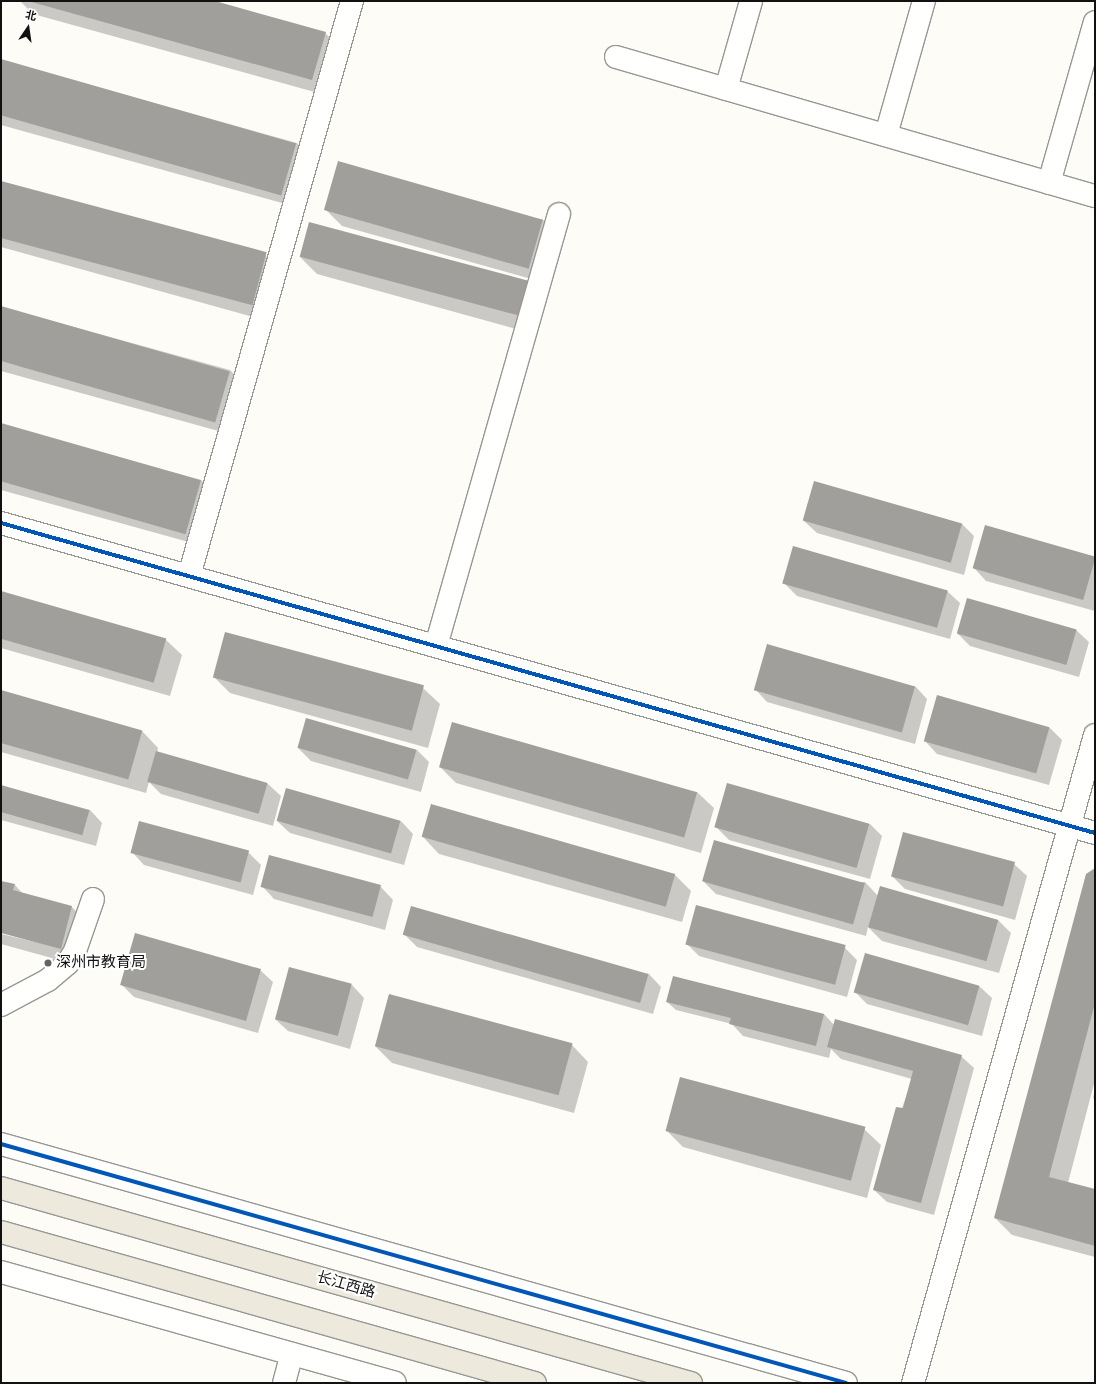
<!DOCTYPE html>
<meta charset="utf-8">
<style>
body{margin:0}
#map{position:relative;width:1096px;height:1384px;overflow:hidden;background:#fdfcf7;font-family:"Zilla Slab","Noto Sans SC",serif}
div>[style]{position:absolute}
.shadow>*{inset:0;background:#0003}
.building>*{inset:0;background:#a19f9c;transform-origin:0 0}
.roads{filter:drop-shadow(1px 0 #979795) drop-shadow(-1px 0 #979795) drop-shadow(0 1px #979795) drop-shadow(0 -1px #979795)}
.minor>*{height:22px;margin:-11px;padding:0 11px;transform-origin:11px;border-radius:11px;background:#fffffe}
.major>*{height:22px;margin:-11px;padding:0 11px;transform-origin:11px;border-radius:11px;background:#ede9dc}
.cycleway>*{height:4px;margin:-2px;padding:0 2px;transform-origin:2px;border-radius:2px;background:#0057b8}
.dots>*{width:11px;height:11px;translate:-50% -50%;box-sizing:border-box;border:2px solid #fff;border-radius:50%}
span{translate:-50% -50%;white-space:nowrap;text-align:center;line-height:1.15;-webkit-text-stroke:4px #fff;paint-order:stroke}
.poi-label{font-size:15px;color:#111}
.left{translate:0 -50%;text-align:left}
.street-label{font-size:15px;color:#111}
.frame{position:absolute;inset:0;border:2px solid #111;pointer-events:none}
.north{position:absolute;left:8px;top:8px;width:40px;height:40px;-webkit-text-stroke:3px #fff;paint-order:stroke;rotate:13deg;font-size:11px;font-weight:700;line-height:16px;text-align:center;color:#111}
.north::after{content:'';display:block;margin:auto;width:14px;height:18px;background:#111;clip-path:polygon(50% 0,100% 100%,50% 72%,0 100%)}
</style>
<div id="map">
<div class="shadow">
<div style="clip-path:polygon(20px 1px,211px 1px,325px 33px,342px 49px,329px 96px,33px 14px)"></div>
<div style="clip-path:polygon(1px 60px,297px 143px,313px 159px,300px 208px,1px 125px)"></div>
<div style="clip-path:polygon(1px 182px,265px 255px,282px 272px,268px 321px,1px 247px)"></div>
<div style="clip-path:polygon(325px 209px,542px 219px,559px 235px,546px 283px,342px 226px)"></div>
<div style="clip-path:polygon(300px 257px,527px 283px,544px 300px,534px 334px,317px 274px)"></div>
<div style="clip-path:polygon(1px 307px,230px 370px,246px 387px,233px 435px,1px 371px,1px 361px,222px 420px,1px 358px)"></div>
<div style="clip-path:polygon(1px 424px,201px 480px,217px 496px,203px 546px,1px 490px)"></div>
<div style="clip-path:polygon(815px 482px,962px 524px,974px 536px,964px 575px,817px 533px,804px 521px)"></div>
<div style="clip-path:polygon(985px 527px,1095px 558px,1095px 611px,986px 581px,974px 568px)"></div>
<div style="clip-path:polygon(784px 583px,947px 591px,960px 603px,950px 639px,797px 596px)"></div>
<div style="clip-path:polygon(1px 592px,165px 639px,182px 655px,170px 696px,1px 648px)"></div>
<div style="clip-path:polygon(1076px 630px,1089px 642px,1079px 677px,970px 646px,958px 634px)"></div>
<div style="clip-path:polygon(214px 677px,423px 688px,440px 704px,428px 748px,230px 693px)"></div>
<div style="clip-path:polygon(915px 686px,927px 699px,915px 744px,767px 702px,755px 689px)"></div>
<div style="clip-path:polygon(1px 692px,142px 731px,158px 748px,157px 753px,268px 784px,281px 796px,273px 826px,161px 794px,149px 782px,146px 793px,1px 752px)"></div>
<div style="clip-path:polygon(1050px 728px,1062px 740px,1049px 785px,937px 754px,925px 741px)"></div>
<div style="clip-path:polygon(298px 748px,417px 750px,429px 762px,421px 792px,311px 761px)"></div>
<div style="clip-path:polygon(440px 767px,697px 792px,714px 808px,701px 853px,456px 783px)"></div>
<div style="clip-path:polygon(1px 786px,90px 810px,102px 823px,96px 846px,1px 820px)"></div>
<div style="clip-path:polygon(277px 821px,401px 821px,413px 834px,404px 865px,290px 833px)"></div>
<div style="clip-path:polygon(870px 824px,882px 836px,870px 879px,729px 840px,716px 827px)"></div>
<div style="clip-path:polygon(423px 837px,674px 874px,691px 891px,682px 922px,439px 854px)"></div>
<div style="clip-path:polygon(132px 852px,248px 852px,261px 865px,253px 895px,144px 865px)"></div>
<div style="clip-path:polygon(270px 856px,381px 887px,393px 900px,385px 930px,274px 899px,262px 886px)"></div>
<div style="clip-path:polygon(1014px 864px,1027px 876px,1015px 920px,905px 889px,892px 876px)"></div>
<div style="clip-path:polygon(1095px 869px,1095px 1080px,1068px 1183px,1095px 1190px,1095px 1257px,1012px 1235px,995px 1218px)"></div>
<div style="clip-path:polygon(1px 882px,15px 885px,23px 894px,72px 907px,88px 924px,77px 965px,1px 944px,1px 934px,66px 949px,1px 932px)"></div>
<div style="clip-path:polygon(704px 882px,865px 882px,879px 897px,881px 888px,998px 920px,1011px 933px,999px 973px,882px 941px,868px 927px,866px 936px,716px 894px)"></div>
<div style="clip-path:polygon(405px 935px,649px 974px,661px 987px,653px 1014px,417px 947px)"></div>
<div style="clip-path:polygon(686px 943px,844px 947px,857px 960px,847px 997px,699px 956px)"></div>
<div style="clip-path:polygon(260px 970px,273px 982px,258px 1033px,134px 997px,121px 984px)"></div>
<div style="clip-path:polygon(352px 985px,364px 998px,350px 1049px,288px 1031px,275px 1019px)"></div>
<div style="clip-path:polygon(979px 986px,992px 998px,982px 1036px,867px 1004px,855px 992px)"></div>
<div style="clip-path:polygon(738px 993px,824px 1014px,834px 1025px,961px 1056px,974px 1068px,934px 1215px,887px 1202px,874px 1190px,912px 1079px,841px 1059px,831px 1049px,829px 1058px,743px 1036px,732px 1024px,676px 1010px,667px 1002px)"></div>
<div style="clip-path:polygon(389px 995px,572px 1045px,588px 1062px,574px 1113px,392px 1063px,375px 1046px)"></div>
<div style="clip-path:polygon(1095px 1089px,1095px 1100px,1093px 1098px)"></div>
<div style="clip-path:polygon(864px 1129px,881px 1145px,867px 1198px,683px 1147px,667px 1131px)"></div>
</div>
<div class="building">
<div style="clip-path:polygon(28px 1px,215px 1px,326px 32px,312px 80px)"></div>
<div style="left:1px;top:59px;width:307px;height:54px;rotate:16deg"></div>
<div style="left:338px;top:161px;width:213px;height:51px;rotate:16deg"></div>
<div style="left:1px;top:181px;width:275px;height:55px;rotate:15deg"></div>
<div style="left:309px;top:222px;width:227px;height:36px;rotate:15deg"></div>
<div style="left:1px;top:306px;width:238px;height:53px;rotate:16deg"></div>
<div style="left:1px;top:423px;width:208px;height:56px;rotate:16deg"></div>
<div style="left:814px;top:481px;width:154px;height:41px;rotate:16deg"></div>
<div style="left:985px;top:525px;width:115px;height:45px;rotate:16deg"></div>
<div style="left:793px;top:546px;width:161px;height:39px;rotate:16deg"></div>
<div style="left:1px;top:591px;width:172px;height:46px;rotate:16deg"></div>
<div style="left:967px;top:598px;width:114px;height:37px;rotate:16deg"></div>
<div style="left:225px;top:632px;width:206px;height:47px;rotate:15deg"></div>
<div style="left:767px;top:644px;width:154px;height:48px;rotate:16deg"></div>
<div style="left:1px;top:690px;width:147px;height:51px;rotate:16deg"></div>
<div style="left:937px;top:695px;width:117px;height:48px;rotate:16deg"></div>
<div style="left:306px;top:718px;width:115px;height:31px;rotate:16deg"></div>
<div style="left:452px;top:722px;width:255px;height:47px;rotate:16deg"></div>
<div style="left:156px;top:751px;width:116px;height:32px;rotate:16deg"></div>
<div style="left:727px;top:783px;width:148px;height:46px;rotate:16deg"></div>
<div style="left:1px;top:785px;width:92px;height:26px;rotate:16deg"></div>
<div style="left:286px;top:788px;width:119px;height:34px;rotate:16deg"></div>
<div style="left:431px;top:804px;width:254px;height:34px;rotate:16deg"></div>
<div style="left:139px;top:821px;width:114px;height:33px;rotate:15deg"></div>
<div style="left:903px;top:832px;width:116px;height:46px;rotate:15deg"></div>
<div style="left:714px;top:840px;width:157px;height:43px;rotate:16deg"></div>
<div style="left:269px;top:855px;width:116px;height:33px;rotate:15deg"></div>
<div style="clip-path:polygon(1095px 868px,1095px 1003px,1049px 1177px,1095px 1189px,1095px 1246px,994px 1218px,1086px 874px)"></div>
<div style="clip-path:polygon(1px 881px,15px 884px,13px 890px,72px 906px,61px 949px,1px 933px)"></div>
<div style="left:880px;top:886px;width:123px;height:43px;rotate:16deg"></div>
<div style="left:696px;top:905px;width:155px;height:41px;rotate:15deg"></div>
<div style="left:411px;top:906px;width:247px;height:30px;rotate:16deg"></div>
<div style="left:135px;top:933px;width:131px;height:54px;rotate:16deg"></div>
<div style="left:865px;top:953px;width:119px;height:41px;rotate:16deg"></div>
<div style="left:289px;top:967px;width:65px;height:54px;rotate:15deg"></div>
<div style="clip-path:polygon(673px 976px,824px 1014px,816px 1046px,729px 1024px,731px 1018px,666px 1002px)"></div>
<div style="left:389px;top:994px;width:190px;height:54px;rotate:15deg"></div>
<div style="clip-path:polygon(835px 1019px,962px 1055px,921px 1203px,873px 1190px,896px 1107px,903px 1108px,913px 1071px,827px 1047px)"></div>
<div style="left:680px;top:1077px;width:192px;height:56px;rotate:15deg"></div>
</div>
<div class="roads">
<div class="minor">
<div style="left:616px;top:57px;width:499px;rotate:16.2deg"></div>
<div style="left:726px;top:89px;width:91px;rotate:-74.1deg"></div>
<div style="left:886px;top:135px;width:139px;rotate:-74.2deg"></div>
<div style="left:1049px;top:183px;width:167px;rotate:-74.1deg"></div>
<div style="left:1px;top:523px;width:1137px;rotate:15.82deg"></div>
<div style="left:189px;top:576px;width:598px;rotate:-74.17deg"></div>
<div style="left:436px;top:646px;width:449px;rotate:-74.1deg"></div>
<div style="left:1px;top:1005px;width:53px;rotate:-28deg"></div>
<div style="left:48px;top:980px;width:25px;rotate:-40deg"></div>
<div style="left:67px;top:964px;width:15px;rotate:-58deg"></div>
<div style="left:75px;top:951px;width:55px;rotate:-70.9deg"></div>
<div style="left:1px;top:1144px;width:878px;rotate:15.79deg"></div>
<div style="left:1px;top:1272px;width:409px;rotate:15.7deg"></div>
<div style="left:284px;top:1383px;width:30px;rotate:-75deg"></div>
<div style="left:913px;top:1383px;width:673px;rotate:-74.31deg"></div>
</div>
<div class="major">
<div style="left:1px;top:1188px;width:717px;rotate:15.78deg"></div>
<div style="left:1px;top:1232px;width:555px;rotate:15.79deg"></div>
</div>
</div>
<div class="cycleway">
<div style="left:1px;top:523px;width:1137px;rotate:15.82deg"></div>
<div style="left:1px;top:1144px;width:878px;rotate:15.79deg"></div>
</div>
<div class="dots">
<div style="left:48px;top:963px;background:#646362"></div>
</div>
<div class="poi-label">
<span class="left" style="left:56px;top:963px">深州市教育局</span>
</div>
<div class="street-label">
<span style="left:346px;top:1285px;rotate:16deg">长江西路</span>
</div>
<div class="frame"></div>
<div class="north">北</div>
</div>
